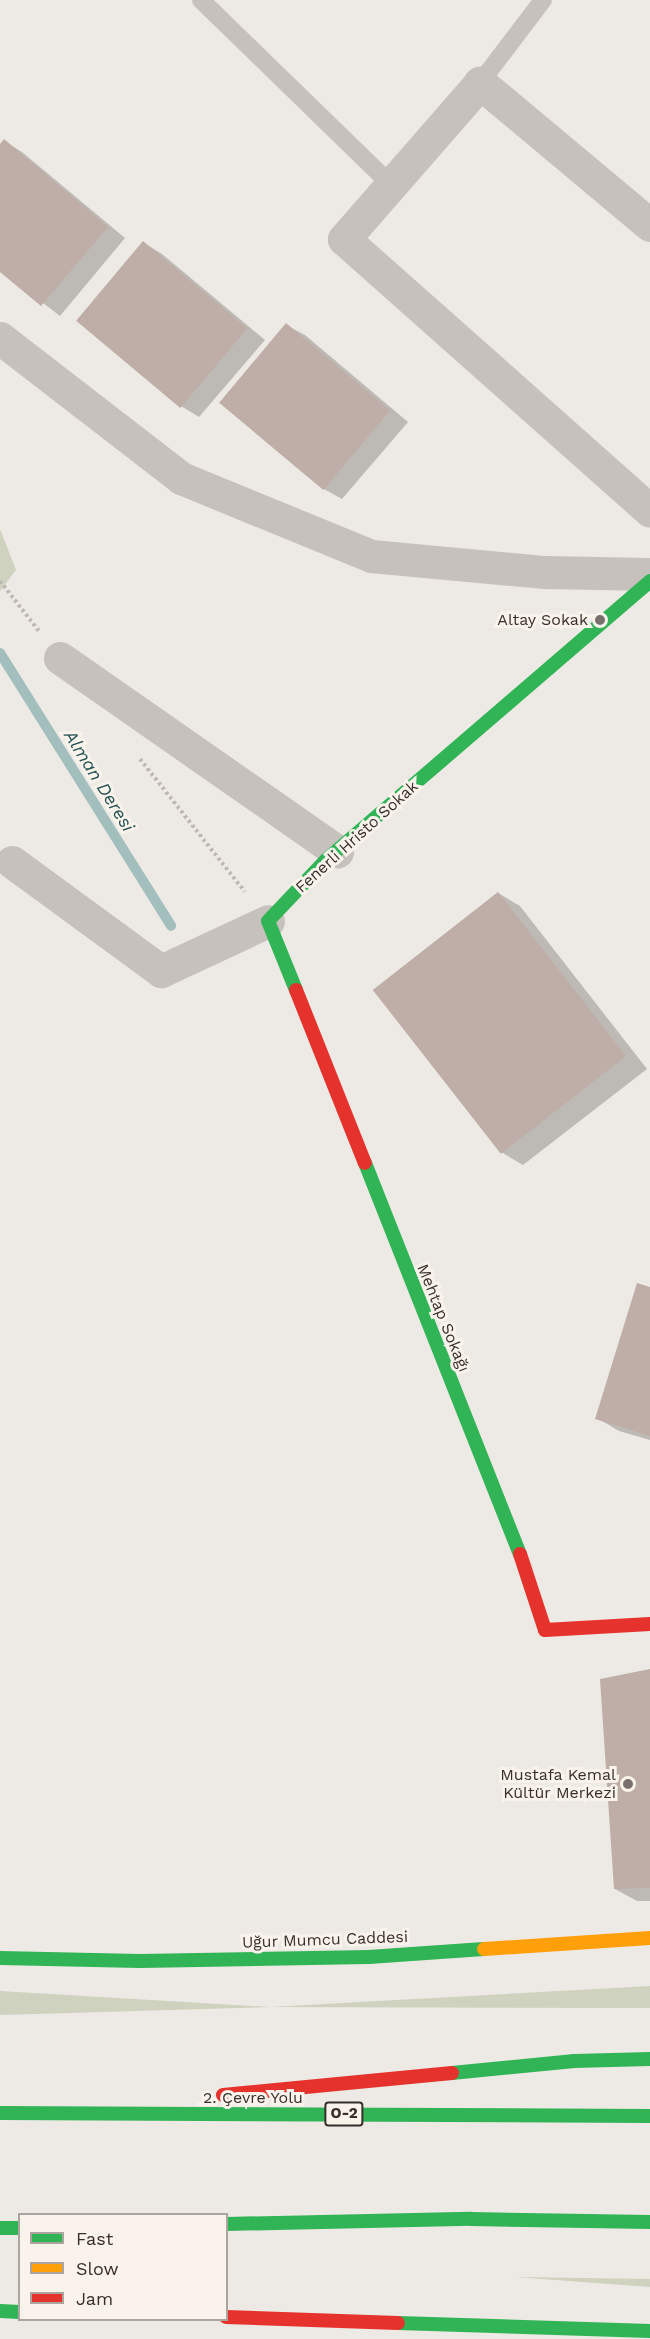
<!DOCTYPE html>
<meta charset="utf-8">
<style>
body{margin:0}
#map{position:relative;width:650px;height:2339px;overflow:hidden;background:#ede9e4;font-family:"Work Sans",sans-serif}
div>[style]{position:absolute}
.green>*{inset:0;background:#ced2bf}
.shadow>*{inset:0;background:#0003}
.stream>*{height:10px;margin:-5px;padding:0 5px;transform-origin:5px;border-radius:5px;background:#a2bebd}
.building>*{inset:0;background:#bfaea7;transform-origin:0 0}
.path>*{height:4px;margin-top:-2px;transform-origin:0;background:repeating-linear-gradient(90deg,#bfb9b5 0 3px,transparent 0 6px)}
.lane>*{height:18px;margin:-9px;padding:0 9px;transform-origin:9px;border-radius:9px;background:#c6c1bd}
.street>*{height:33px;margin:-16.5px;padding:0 16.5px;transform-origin:16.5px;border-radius:16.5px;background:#c6c1bd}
.fast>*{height:14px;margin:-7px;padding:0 7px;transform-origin:7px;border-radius:7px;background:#30b455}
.slow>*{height:14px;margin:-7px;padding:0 7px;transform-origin:7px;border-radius:7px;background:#ff9f0a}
.jam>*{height:14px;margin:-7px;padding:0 7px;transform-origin:7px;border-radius:7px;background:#e5322d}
.dots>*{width:16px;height:16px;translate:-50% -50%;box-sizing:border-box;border:3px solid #f9f3ec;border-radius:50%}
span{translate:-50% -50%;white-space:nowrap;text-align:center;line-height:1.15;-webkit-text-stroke:6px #f9f3ec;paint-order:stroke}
.shield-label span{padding:2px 4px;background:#f9f3ec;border:2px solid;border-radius:4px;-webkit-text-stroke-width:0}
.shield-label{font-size:15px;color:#372f2b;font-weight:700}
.poi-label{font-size:16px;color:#372f2b}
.right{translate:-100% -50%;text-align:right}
.street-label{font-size:16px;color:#372f2b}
.water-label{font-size:18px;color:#245355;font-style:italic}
.legend{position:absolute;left:18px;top:2213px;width:210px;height:108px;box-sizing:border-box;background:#f9f3ec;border:2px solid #aba59f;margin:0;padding:8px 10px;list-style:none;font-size:18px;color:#372f2b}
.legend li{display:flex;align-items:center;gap:12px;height:30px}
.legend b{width:30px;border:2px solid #aba59f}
</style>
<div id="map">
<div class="green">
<div style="clip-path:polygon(0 529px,16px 570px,0 591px)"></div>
<div style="clip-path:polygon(650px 1986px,650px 2008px,270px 2007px,0 2015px,0 1991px,270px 2007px)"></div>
<div style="clip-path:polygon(515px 2277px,650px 2279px,650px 2287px)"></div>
</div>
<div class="shadow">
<div style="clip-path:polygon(4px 141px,22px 152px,125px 238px,60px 316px,0 270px,0 146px)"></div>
<div style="clip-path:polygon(144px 243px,162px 254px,265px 340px,199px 417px,181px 406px)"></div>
<div style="clip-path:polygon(286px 325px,305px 335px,408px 422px,342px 499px,324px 489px)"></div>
<div style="clip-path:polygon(498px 893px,520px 906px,647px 1069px,523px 1165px,501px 1152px)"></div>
<div style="clip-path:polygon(650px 1288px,650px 1440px,619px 1431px,597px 1418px)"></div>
<div style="clip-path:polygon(650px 1670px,650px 1901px,637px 1901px,615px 1889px)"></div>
</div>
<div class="stream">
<div style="left:0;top:653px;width:322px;rotate:57.9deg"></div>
</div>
<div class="building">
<div style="clip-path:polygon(4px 139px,108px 227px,41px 306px,0 272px,0 144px)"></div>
<div style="left:143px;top:241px;width:136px;height:104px;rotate:40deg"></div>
<div style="left:286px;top:323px;width:136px;height:104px;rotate:40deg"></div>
<div style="left:498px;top:892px;width:208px;height:159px;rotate:52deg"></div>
<div style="clip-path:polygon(637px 1283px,650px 1287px,650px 1436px,595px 1419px)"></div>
<div style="clip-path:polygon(650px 1669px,650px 1888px,614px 1889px,600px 1679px)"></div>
</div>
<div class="path">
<div style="left:0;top:581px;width:63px;rotate:52deg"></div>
<div style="left:140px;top:759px;width:169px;rotate:51.7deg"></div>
</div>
<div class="lane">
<div style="left:201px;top:0;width:265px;rotate:44.2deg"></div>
<div style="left:480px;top:83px;width:104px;rotate:-52.8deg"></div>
</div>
<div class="street">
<div style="left:650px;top:225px;width:222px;rotate:-140.1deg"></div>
<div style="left:480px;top:83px;width:207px;rotate:131.1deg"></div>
<div style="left:344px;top:239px;width:409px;rotate:41.6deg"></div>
<div style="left:0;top:338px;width:229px;rotate:37.7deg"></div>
<div style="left:181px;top:478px;width:205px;rotate:22.3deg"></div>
<div style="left:371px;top:556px;width:175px;rotate:5.3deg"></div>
<div style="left:545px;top:572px;width:105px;rotate:1.1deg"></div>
<div style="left:60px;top:658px;width:338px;rotate:34.9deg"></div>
<div style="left:12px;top:862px;width:185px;rotate:36.2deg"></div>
<div style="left:161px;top:971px;width:118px;rotate:-25deg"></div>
</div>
<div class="fast">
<div style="left:296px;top:990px;width:74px;rotate:-112.1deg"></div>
<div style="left:268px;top:921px;width:84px;rotate:-46.4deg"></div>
<div style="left:326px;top:860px;width:428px;rotate:-40.7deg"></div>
<div style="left:365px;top:1163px;width:421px;rotate:68.4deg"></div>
<div style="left:0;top:1958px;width:140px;rotate:1.2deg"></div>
<div style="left:140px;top:1961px;width:229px;rotate:-1deg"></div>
<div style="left:369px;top:1957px;width:115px;rotate:-4deg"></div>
<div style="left:452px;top:2073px;width:123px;rotate:-5.6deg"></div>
<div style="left:574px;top:2061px;width:76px;rotate:-1.5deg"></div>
<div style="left:0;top:2113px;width:650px;rotate:0.26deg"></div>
<div style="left:226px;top:2224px;width:245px;rotate:-1.2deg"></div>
<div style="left:471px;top:2219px;width:179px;rotate:1deg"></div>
<div style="left:0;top:2228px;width:20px"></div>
<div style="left:0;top:2311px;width:20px;rotate:3deg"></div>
<div style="left:398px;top:2323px;width:252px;rotate:1.8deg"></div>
</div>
<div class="slow">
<div style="left:484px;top:1949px;width:166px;rotate:-3.8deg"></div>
</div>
<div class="jam">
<div style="left:296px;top:990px;width:186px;rotate:68.3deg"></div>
<div style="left:520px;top:1554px;width:80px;rotate:71.8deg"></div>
<div style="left:545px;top:1630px;width:105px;rotate:-3.3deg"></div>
<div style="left:223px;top:2095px;width:230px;rotate:-5.5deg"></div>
<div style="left:226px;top:2317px;width:172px;rotate:2deg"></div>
</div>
<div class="dots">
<div style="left:600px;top:620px;background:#77706c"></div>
<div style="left:628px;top:1784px;background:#77706c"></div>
</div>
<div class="shield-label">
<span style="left:344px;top:2114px">O-2</span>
</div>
<div class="poi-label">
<span class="right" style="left:588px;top:620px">Altay Sokak</span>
<span class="right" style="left:616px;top:1784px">Mustafa Kemal<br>Kültür Merkezi</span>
</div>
<div class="street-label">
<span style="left:357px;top:837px;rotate:-42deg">Fenerli Hristo Sokak</span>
<span style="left:443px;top:1318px;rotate:68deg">Mehtap Sokağı</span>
<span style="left:325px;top:1940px;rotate:-2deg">Uğur Mumcu Caddesi</span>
<span style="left:253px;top:2098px">2. Çevre Yolu</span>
</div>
<div class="water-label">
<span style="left:99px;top:781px;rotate:58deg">Alman Deresi</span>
</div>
<ul class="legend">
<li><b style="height:8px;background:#30b455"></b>Fast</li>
<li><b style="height:8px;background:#ff9f0a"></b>Slow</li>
<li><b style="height:8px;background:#e5322d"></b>Jam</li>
</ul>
</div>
